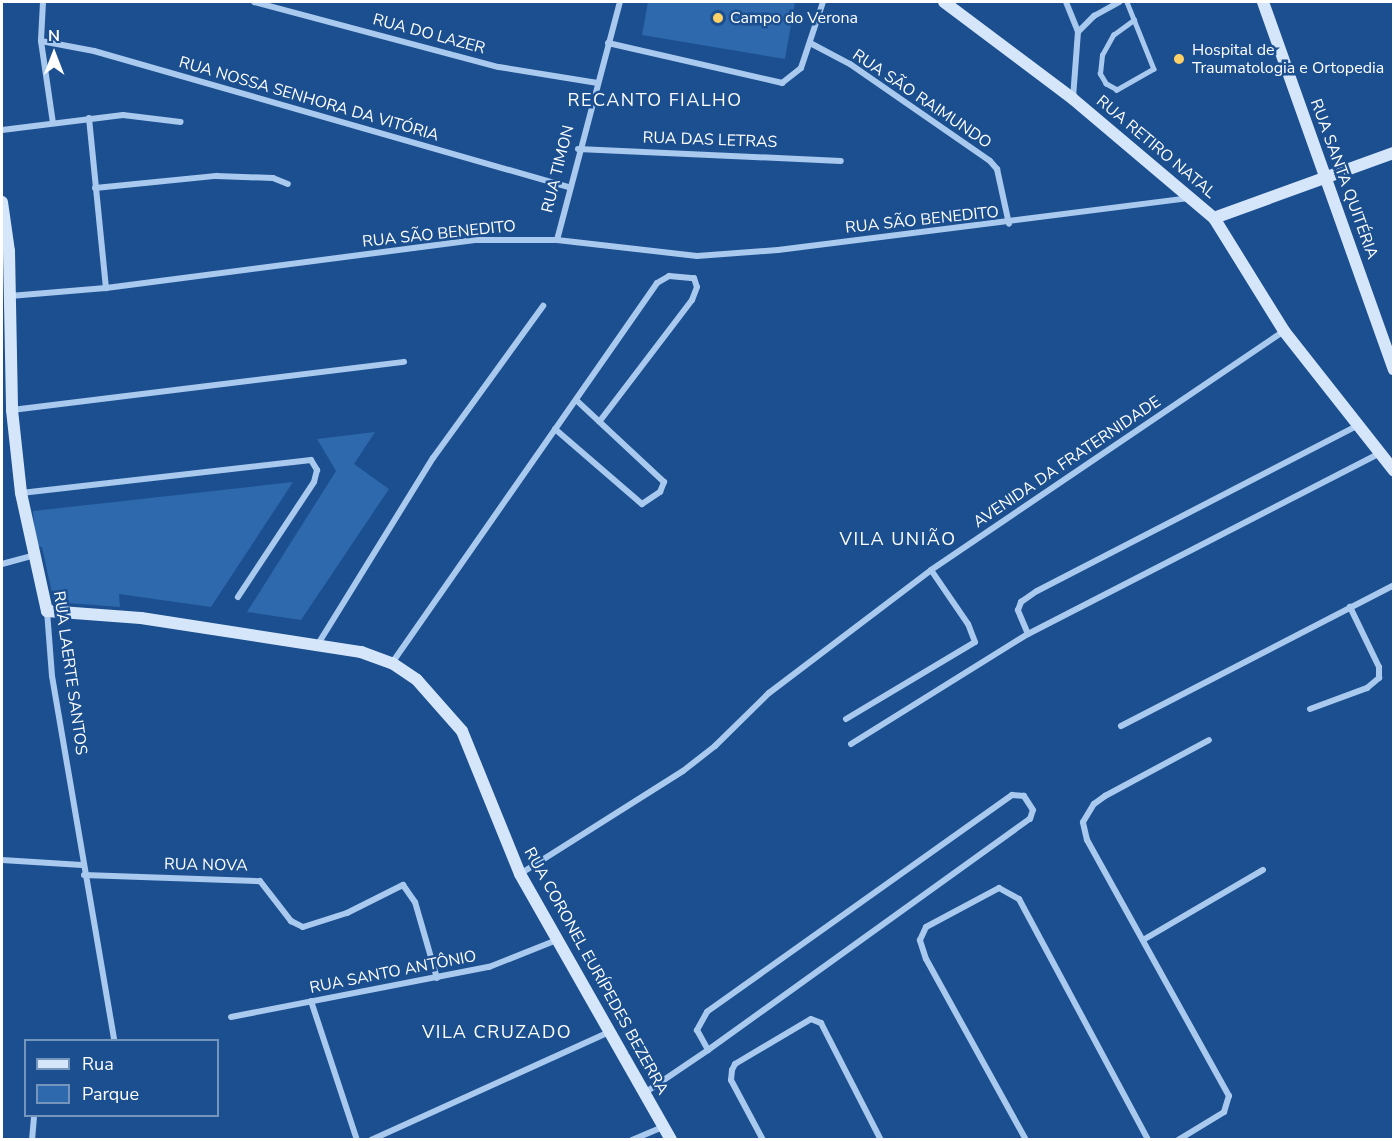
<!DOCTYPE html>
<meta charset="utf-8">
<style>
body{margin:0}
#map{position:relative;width:1395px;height:1141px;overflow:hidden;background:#1b4f8f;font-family:"Nunito Sans",sans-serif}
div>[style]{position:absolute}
.green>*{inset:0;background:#2e69ad}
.lane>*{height:4.5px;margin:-2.25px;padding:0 2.25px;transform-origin:2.25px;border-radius:2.25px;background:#a9c9ee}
.street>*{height:6px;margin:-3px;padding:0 3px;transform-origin:3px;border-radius:3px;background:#a9c9ee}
.secondary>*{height:12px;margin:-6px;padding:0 6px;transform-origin:6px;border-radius:6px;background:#d6e6fa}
.dots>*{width:16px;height:16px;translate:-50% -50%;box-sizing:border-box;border:3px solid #1b4f8f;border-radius:50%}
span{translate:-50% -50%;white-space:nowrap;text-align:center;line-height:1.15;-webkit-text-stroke:5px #1b4f8f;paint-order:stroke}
.poi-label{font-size:16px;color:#fff}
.left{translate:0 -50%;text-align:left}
.street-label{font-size:16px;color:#fff}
.neighbourhood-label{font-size:18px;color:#fff;letter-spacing:1.5px}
.frame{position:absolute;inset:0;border:3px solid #fff;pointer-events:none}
.legend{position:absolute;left:24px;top:1039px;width:195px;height:78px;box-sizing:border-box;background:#1b4f8f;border:2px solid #7695bc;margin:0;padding:8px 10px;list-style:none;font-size:18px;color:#fff}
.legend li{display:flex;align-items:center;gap:12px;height:30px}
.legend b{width:30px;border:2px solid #7695bc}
.north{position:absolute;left:24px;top:24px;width:60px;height:60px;-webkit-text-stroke:4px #1b4f8f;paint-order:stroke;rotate:0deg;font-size:16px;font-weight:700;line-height:24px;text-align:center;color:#fff}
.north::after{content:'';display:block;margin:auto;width:21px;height:27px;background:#fff;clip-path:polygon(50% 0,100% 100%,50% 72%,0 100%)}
</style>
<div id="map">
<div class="green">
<div style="clip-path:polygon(648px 2px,795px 2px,785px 59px,642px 35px)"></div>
<div style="clip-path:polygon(375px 432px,354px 464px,389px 489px,301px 620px,247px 612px,336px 471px,317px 439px)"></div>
<div style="clip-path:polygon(293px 482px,211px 607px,119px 594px,120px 607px,54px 602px,42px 547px,36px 546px,33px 511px)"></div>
</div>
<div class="lane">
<div style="left:1127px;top:2px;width:72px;rotate:68.1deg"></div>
<div style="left:1154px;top:69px;width:43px;rotate:150.4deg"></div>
<div style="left:1117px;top:90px;width:13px;rotate:-151deg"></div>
<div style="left:1106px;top:84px;width:12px;rotate:-121deg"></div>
<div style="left:1100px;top:74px;width:19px;rotate:-84deg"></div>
<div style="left:1102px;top:55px;width:23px;rotate:-61deg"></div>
<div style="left:1113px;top:35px;width:26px;rotate:-36deg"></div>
</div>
<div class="street">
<div style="left:43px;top:2px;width:39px;rotate:93deg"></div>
<div style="left:41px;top:41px;width:83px;rotate:81.7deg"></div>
<div style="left:254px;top:2px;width:253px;rotate:14.9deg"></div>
<div style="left:499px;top:67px;width:100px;rotate:9.2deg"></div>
<div style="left:1066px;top:2px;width:32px;rotate:68deg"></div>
<div style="left:41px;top:41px;width:54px;rotate:10.7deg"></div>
<div style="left:94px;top:51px;width:493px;rotate:16deg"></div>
<div style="left:608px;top:43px;width:179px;rotate:12.9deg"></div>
<div style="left:782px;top:83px;width:24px;rotate:-38deg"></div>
<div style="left:801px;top:68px;width:70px;rotate:-71.6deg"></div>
<div style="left:812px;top:44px;width:43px;rotate:27.8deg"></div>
<div style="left:850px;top:64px;width:170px;rotate:34.7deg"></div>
<div style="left:990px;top:161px;width:11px;rotate:49deg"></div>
<div style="left:997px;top:169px;width:56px;rotate:77.7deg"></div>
<div style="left:1073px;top:98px;width:66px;rotate:-85.7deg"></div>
<div style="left:1078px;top:32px;width:23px;rotate:-45deg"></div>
<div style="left:1094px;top:16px;width:29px;rotate:-29deg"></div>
<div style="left:89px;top:118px;width:171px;rotate:84.3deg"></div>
<div style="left:2px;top:130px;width:122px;rotate:-7.1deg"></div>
<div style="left:123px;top:115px;width:58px;rotate:6.9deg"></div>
<div style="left:578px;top:149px;width:263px;rotate:2.6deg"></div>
<div style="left:95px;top:188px;width:122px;rotate:-5.7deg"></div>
<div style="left:216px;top:176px;width:57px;rotate:2deg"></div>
<div style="left:273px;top:178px;width:16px;rotate:22deg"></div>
<div style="left:557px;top:240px;width:246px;rotate:-75.2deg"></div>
<div style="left:10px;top:296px;width:96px;rotate:-4.8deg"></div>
<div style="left:106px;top:288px;width:374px;rotate:-7.4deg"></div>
<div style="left:477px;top:240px;width:80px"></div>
<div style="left:557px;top:240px;width:141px;rotate:6.5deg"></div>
<div style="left:697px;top:256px;width:81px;rotate:-4.2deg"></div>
<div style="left:778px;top:250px;width:414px;rotate:-7.2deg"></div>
<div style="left:12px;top:410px;width:395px;rotate:-7deg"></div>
<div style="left:555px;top:429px;width:115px;rotate:40.8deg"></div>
<div style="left:642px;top:504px;width:22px;rotate:-34deg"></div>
<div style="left:660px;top:492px;width:11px;rotate:-68deg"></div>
<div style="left:664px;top:482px;width:120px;rotate:-137deg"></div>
<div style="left:21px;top:493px;width:292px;rotate:-6.5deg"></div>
<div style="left:311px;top:460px;width:12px;rotate:59deg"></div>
<div style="left:317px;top:470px;width:12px;rotate:104deg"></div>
<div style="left:314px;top:482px;width:138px;rotate:123.5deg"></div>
<div style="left:2px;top:564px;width:31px;rotate:-15deg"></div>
<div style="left:47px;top:611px;width:65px;rotate:85.6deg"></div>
<div style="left:52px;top:676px;width:369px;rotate:80.3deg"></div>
<div style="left:1028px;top:634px;width:26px;rotate:-113deg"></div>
<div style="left:1018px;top:610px;width:9px;rotate:-69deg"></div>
<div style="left:1021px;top:602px;width:19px;rotate:-35deg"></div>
<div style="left:1037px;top:591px;width:360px;rotate:-27.3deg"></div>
<div style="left:318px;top:644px;width:219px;rotate:-58.3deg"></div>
<div style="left:433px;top:458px;width:188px;rotate:-54.1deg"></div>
<div style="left:392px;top:663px;width:463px;rotate:-55.1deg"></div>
<div style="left:657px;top:283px;width:14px;rotate:-30deg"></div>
<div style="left:669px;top:276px;width:25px;rotate:5deg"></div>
<div style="left:694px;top:278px;width:9px;rotate:72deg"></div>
<div style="left:697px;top:287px;width:14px;rotate:111deg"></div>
<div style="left:692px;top:300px;width:153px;rotate:127.3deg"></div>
<div style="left:1310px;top:709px;width:61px;rotate:-20.2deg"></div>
<div style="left:1367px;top:688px;width:16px;rotate:-40deg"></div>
<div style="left:1379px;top:678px;width:11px;rotate:-90deg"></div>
<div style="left:1379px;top:667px;width:67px;rotate:-115.8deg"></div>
<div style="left:846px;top:719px;width:150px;rotate:-30.8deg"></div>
<div style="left:975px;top:642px;width:19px;rotate:-111deg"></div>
<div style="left:968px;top:624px;width:65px;rotate:-124.4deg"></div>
<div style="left:1121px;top:726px;width:307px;rotate:-27.3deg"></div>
<div style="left:851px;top:744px;width:208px;rotate:-31.9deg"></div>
<div style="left:1028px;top:634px;width:396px;rotate:-27.2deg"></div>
<div style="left:2px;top:860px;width:80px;rotate:3.6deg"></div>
<div style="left:520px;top:874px;width:193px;rotate:-32.3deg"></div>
<div style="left:683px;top:771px;width:41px;rotate:-38deg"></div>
<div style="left:715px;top:746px;width:76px;rotate:-44.5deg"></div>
<div style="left:769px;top:693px;width:203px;rotate:-37.2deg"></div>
<div style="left:931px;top:570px;width:426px;rotate:-34.1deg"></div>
<div style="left:84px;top:875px;width:176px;rotate:2deg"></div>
<div style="left:260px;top:881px;width:51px;rotate:52.2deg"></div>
<div style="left:291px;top:921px;width:13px;rotate:27deg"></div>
<div style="left:303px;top:927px;width:46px;rotate:-17.7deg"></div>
<div style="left:347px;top:913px;width:63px;rotate:-26.6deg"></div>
<div style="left:403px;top:885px;width:21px;rotate:55deg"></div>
<div style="left:415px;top:902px;width:79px;rotate:73.9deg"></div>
<div style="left:1143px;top:940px;width:139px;rotate:-30.3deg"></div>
<div style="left:311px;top:1001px;width:146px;rotate:71.7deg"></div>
<div style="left:231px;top:1017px;width:263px;rotate:-11deg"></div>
<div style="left:489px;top:967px;width:73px;rotate:-21.7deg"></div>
<div style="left:646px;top:1092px;width:75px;rotate:-34.1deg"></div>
<div style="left:708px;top:1050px;width:396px;rotate:-35.7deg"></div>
<div style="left:1030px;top:819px;width:9px;rotate:-72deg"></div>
<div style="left:1033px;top:810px;width:17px;rotate:-123deg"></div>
<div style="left:1024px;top:796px;width:12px;rotate:-175deg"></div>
<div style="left:1012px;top:795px;width:374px;rotate:144.6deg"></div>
<div style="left:707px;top:1012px;width:21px;rotate:119deg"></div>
<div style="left:697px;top:1030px;width:23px;rotate:61deg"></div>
<div style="left:32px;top:1140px;width:22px;rotate:-85deg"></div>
<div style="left:371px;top:1140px;width:261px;rotate:-24.4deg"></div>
<div style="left:632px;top:1140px;width:34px;rotate:-23deg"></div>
<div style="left:763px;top:1140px;width:68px;rotate:-118.1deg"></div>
<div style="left:731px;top:1080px;width:10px;rotate:-84deg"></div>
<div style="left:732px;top:1070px;width:7px;rotate:-63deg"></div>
<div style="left:735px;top:1064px;width:88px;rotate:-30.6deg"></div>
<div style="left:811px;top:1019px;width:11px;rotate:22deg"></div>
<div style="left:821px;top:1023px;width:131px;rotate:62.9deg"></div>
<div style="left:1026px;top:1140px;width:207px;rotate:-118.9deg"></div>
<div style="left:926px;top:959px;width:20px;rotate:-108deg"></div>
<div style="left:920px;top:940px;width:14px;rotate:-65deg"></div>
<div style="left:926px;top:927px;width:83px;rotate:-28.1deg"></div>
<div style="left:999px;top:888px;width:23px;rotate:29deg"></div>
<div style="left:1019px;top:899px;width:273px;rotate:61.8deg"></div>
<div style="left:1178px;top:1140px;width:54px;rotate:-31.3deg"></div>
<div style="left:1224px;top:1112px;width:17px;rotate:-73deg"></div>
<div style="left:1229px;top:1096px;width:293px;rotate:-119deg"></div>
<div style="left:1087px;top:840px;width:18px;rotate:-103deg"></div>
<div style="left:1083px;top:822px;width:21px;rotate:-59deg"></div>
<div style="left:1094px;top:804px;width:14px;rotate:-36deg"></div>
<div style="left:1105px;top:796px;width:118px;rotate:-28.3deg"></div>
</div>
<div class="secondary">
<div style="left:944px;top:2px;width:161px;rotate:36.9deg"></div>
<div style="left:1073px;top:99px;width:185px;rotate:40.2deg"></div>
<div style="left:1214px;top:218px;width:133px;rotate:58.2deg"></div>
<div style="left:1284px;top:331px;width:178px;rotate:51.8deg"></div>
<div style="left:1263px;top:2px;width:390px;rotate:70.4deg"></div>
<div style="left:2px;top:202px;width:49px;rotate:81.9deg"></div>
<div style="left:9px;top:251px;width:159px;rotate:88.9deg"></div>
<div style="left:12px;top:410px;width:83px;rotate:83.8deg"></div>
<div style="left:21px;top:493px;width:121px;rotate:77.6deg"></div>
<div style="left:47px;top:611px;width:94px;rotate:4.3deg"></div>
<div style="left:141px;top:618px;width:223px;rotate:8.8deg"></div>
<div style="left:361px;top:652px;width:33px;rotate:20deg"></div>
<div style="left:392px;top:663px;width:30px;rotate:34deg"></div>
<div style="left:417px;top:680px;width:68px;rotate:48.6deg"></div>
<div style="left:462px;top:731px;width:154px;rotate:67.9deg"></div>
<div style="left:520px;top:874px;width:306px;rotate:60.4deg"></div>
<div style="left:1214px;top:218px;width:191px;rotate:-19.9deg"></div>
</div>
<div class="dots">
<div style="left:718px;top:18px;background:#ffd166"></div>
<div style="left:1179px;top:59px;background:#ffd166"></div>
</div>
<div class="poi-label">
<span class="left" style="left:730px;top:18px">Campo do Verona</span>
<span class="left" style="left:1192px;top:59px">Hospital de<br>Traumatologia e Ortopedia</span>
</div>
<div class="street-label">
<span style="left:429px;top:34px;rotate:15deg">RUA DO LAZER</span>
<span style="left:309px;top:99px;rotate:16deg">RUA NOSSA SENHORA DA VITÓRIA</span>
<span style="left:922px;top:99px;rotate:34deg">RUA SÃO RAIMUNDO</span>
<span style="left:710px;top:140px;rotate:2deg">RUA DAS LETRAS</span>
<span style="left:1156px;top:147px;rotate:40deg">RUA RETIRO NATAL</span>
<span style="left:558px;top:169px;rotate:-76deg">RUA TIMON</span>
<span style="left:1344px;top:179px;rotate:70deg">RUA SANTA QUITÉRIA</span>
<span style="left:922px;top:220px;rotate:-6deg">RUA SÃO BENEDITO</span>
<span style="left:439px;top:234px;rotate:-6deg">RUA SÃO BENEDITO</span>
<span style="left:1067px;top:462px;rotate:-34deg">AVENIDA DA FRATERNIDADE</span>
<span style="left:70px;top:673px;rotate:82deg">RUA LAERTE SANTOS</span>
<span style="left:206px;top:865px;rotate:1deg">RUA NOVA</span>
<span style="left:596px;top:971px;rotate:61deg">RUA CORONEL EURÍPEDES BEZERRA</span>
<span style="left:393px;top:972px;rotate:-11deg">RUA SANTO ANTÔNIO</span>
</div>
<div class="neighbourhood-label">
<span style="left:655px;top:100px">RECANTO FIALHO</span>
<span style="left:898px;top:539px">VILA UNIÃO</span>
<span style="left:497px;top:1032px">VILA CRUZADO</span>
</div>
<div class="frame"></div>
<ul class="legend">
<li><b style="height:8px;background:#d6e6fa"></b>Rua</li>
<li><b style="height:16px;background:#2e69ad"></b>Parque</li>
</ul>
<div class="north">N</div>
</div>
